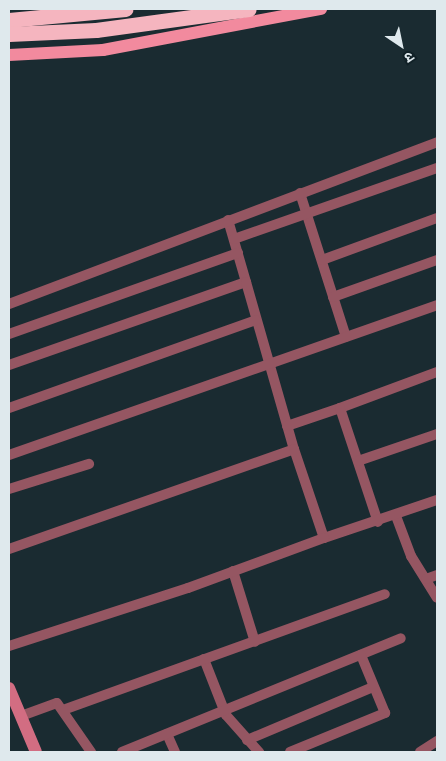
<!DOCTYPE html>
<meta charset="utf-8">
<style>
body{margin:0}
#map{position:relative;width:446px;height:761px;overflow:hidden;background:#1a2b31;font-family:Jost,"Noto Sans Devanagari",sans-serif}
div>[style]{position:absolute}
.street>*{height:10px;margin:-5px;padding:0 5px;transform-origin:5px;border-radius:5px;background:#955662}
.secondary>*{height:12px;margin:-6px;padding:0 6px;transform-origin:6px;border-radius:6px;background:#d26d82}
.primary>*{height:12px;margin:-6px;padding:0 6px;transform-origin:6px;border-radius:6px;background:#f28a9e}
.highway>*{height:15px;margin:-7.5px;padding:0 7.5px;transform-origin:7.5px;border-radius:7.5px;background:#f5b5bf}
span{translate:-50% -50%;white-space:nowrap;text-align:center;line-height:1.15;-webkit-text-stroke:4px #112127;paint-order:stroke}
.frame{position:absolute;inset:0;border:10px solid #dfe9ed;pointer-events:none}
.north{position:absolute;left:376px;top:20px;width:50px;height:50px;-webkit-text-stroke:4px #112127;paint-order:stroke;rotate:146deg;font-size:14px;font-weight:700;line-height:20px;text-align:center;color:#dfe9ed}
.north::after{content:'';display:block;margin:auto;width:18px;height:22px;background:#dfe9ed;clip-path:polygon(50% 0,100% 100%,50% 72%,0 100%)}
</style>
<div id="map">
<div class="street">
<div style="left:300px;top:193px;width:151px;rotate:72.3deg"></div>
<div style="left:228px;top:220px;width:65px;rotate:73.8deg"></div>
<div style="left:234px;top:239px;width:215px;rotate:-19.3deg"></div>
<div style="left:322px;top:260px;width:122px;rotate:-20.1deg"></div>
<div style="left:333px;top:297px;width:110px;rotate:-19.6deg"></div>
<div style="left:9px;top:304px;width:458px;rotate:-20.7deg"></div>
<div style="left:9px;top:334px;width:243px;rotate:-19.5deg"></div>
<div style="left:9px;top:365px;width:251px;rotate:-19.3deg"></div>
<div style="left:246px;top:282px;width:174px;rotate:74deg"></div>
<div style="left:9px;top:408px;width:262px;rotate:-19.6deg"></div>
<div style="left:340px;top:408px;width:103px;rotate:-20.4deg"></div>
<div style="left:287px;top:426px;width:56px;rotate:-18.8deg"></div>
<div style="left:340px;top:408px;width:120px;rotate:71.6deg"></div>
<div style="left:9px;top:455px;width:454px;rotate:-19.3deg"></div>
<div style="left:358px;top:461px;width:83px;rotate:-18.9deg"></div>
<div style="left:9px;top:489px;width:84px;rotate:-17.4deg"></div>
<div style="left:396px;top:516px;width:43px;rotate:69.4deg"></div>
<div style="left:411px;top:556px;width:49px;rotate:58.2deg"></div>
<div style="left:9px;top:549px;width:302px;rotate:-19.3deg"></div>
<div style="left:294px;top:449px;width:94px;rotate:71.4deg"></div>
<div style="left:324px;top:538px;width:119px;rotate:-18.6deg"></div>
<div style="left:233px;top:571px;width:74px;rotate:72.8deg"></div>
<div style="left:426px;top:579px;width:12px;rotate:-20deg"></div>
<div style="left:9px;top:646px;width:188px;rotate:-18deg"></div>
<div style="left:188px;top:588px;width:145px;rotate:-20.2deg"></div>
<div style="left:204px;top:659px;width:60px;rotate:68.6deg"></div>
<div style="left:226px;top:715px;width:50px;rotate:48.3deg"></div>
<div style="left:63px;top:710px;width:342px;rotate:-19.8deg"></div>
<div style="left:21px;top:716px;width:38px;rotate:-20deg"></div>
<div style="left:57px;top:703px;width:60px;rotate:55.2deg"></div>
<div style="left:167px;top:734px;width:20px;rotate:66deg"></div>
<div style="left:247px;top:740px;width:137px;rotate:-22.8deg"></div>
<div style="left:122px;top:752px;width:301px;rotate:-22.2deg"></div>
<div style="left:290px;top:752px;width:103px;rotate:-22.3deg"></div>
<div style="left:385px;top:713px;width:63px;rotate:-112.5deg"></div>
<div style="left:420px;top:752px;width:20px;rotate:-33deg"></div>
</div>
<div class="secondary">
<div style="left:9px;top:688px;width:69px;rotate:67.1deg"></div>
</div>
<div class="primary">
<div style="left:9px;top:55px;width:94px;rotate:-3deg"></div>
<div style="left:103px;top:50px;width:222px;rotate:-10.7deg"></div>
</div>
<div class="highway">
<div style="left:9px;top:20px;width:117px;rotate:-5.4deg"></div>
<div style="left:9px;top:34px;width:87px;rotate:-2.6deg"></div>
<div style="left:96px;top:30px;width:154px;rotate:-7.8deg"></div>
</div>
<div class="frame"></div>
<div class="north">उ</div>
</div>
